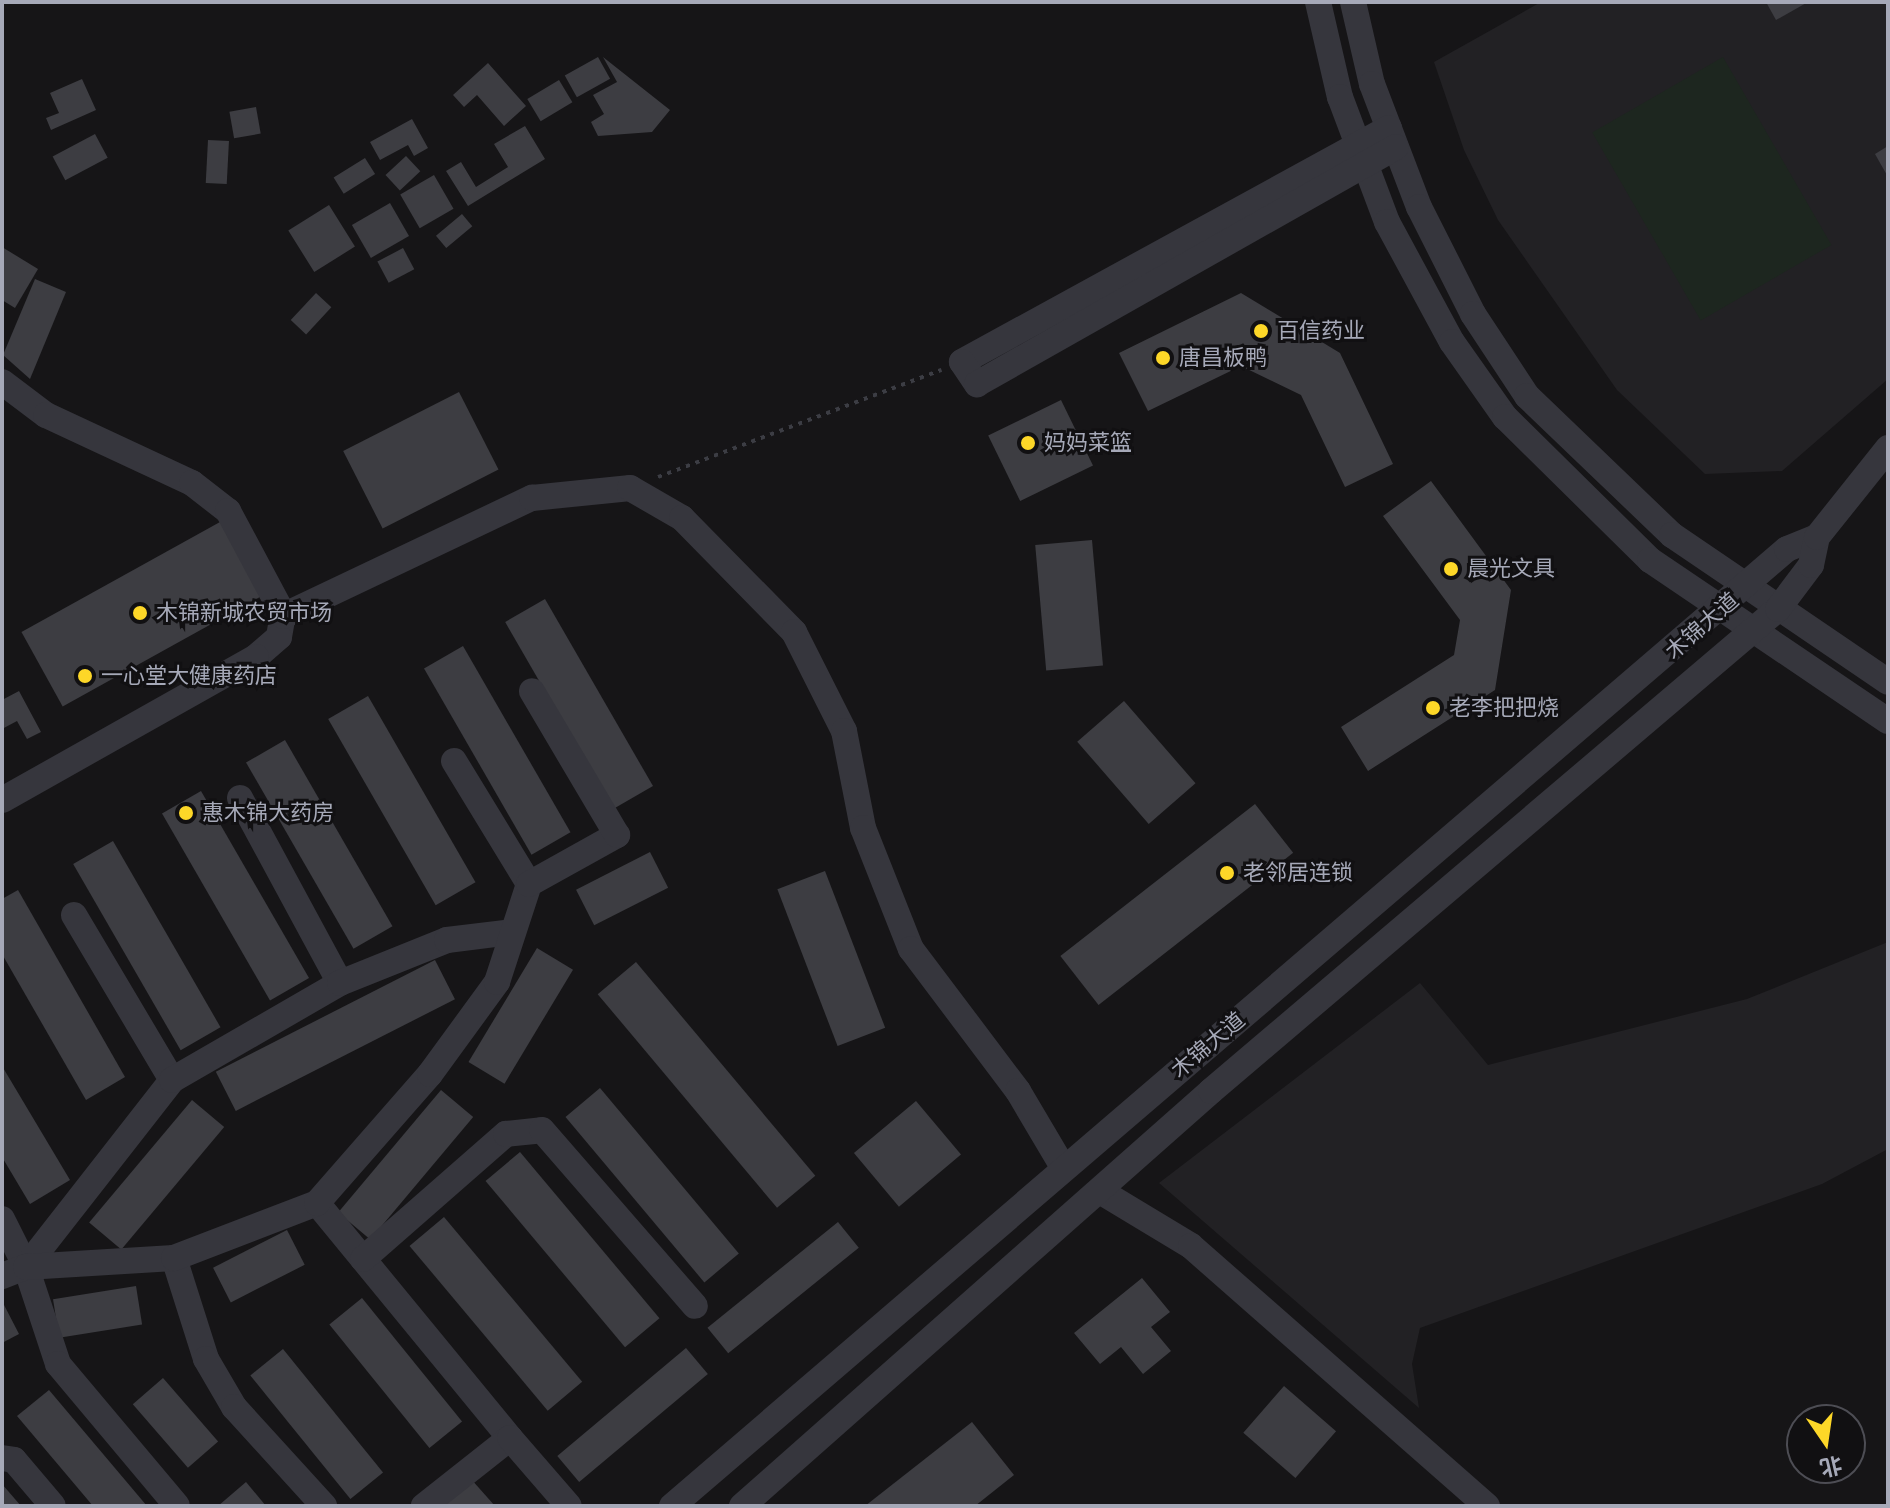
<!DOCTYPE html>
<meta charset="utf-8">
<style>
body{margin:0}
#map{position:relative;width:1890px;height:1508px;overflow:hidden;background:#161517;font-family:Montserrat,"Noto Sans SC",sans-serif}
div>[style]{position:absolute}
.built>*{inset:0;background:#222124}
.green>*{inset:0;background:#1d261f;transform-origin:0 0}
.building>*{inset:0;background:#3d3d42;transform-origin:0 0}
.path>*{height:4px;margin-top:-2px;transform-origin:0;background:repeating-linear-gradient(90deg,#3c3d44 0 4px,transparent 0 10px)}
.minor>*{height:26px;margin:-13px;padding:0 13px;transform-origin:13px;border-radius:13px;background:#36363d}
.dots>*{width:22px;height:22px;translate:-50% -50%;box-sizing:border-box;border:4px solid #111012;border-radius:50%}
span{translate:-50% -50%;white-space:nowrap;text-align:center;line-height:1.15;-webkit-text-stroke:6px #111012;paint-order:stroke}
.poi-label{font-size:22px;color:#a6a9b8}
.left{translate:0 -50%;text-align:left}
.street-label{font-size:22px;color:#a6a9b8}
.frame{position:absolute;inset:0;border:4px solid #a6a9b8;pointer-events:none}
.north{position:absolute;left:1786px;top:1404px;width:80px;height:80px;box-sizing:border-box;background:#111012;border:2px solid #4d4d54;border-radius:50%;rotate:167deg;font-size:22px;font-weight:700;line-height:32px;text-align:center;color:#a6a9b8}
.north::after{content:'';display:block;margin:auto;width:28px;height:36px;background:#fdd728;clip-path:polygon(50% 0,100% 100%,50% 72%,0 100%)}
</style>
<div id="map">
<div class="built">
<div style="clip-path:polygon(1541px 2px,1888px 2px,1888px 379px,1782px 471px,1705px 474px,1617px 390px,1498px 220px,1464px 150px,1434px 62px)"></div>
<div style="clip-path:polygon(1888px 942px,1888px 1149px,1822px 1184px,1420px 1328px,1412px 1364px,1419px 1408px,1159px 1183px,1420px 983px,1488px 1065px,1747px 999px)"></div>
</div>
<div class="green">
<div style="left:1723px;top:57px;width:217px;height:151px;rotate:60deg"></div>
</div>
<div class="building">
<div style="clip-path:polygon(1766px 2px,1808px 2px,1776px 20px)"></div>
<div style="left:598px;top:57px;width:25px;height:38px;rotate:61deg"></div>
<div style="clip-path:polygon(603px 57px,670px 110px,652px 132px,598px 136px,591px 122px,604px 114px,593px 95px,617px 82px)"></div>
<div style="clip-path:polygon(488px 63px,526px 106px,504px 126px,477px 95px,464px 107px,453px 95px)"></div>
<div style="clip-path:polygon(82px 79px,96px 110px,51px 130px,46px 118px,59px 113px,50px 93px)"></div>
<div style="left:559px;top:80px;width:26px;height:37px;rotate:59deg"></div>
<div style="left:256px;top:107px;width:27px;height:27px;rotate:80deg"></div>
<div style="clip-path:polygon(412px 119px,428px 148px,414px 156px,408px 145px,380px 160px,370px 142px)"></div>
<div style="clip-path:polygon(525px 126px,545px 159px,468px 206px,446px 171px,461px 162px,476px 187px,508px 167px,494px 144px)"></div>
<div style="left:95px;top:134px;width:27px;height:48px;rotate:62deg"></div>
<div style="left:208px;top:140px;width:21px;height:43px;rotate:3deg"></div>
<div style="clip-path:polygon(1888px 146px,1888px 177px,1875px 154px)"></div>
<div style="left:406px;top:156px;width:21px;height:28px;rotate:47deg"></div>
<div style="left:365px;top:158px;width:19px;height:37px;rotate:58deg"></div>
<div style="left:434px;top:175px;width:39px;height:39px;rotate:60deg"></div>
<div style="left:390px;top:203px;width:38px;height:44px;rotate:60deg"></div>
<div style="left:329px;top:205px;width:49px;height:48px;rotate:58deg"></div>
<div style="left:462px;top:214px;width:16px;height:34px;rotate:50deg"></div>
<div style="clip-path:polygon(2px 247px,38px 269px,15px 308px,2px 300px)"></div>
<div style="left:403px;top:248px;width:24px;height:29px;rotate:62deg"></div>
<div style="clip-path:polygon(35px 279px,66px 292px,30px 379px,3px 355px)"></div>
<div style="left:316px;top:293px;width:21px;height:37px;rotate:43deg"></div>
<div style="clip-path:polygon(1241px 293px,1340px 353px,1393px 464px,1345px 487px,1301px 395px,1241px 366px,1148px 411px,1119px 353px)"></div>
<div style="left:459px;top:392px;width:87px;height:130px;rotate:63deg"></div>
<div style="left:1061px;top:400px;width:73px;height:81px;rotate:64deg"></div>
<div style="clip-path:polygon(1431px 481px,1511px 590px,1495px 690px,1368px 771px,1341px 727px,1454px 655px,1460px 620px,1383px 516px)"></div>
<div style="left:220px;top:522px;width:85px;height:227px;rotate:61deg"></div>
<div style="left:1092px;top:540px;width:126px;height:57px;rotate:85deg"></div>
<div style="left:545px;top:599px;width:216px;height:46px;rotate:60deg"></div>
<div style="left:463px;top:646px;width:215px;height:45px;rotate:60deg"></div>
<div style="clip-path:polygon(19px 691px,41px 732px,27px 739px,17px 721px,2px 729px,2px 700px)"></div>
<div style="left:368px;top:696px;width:215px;height:46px;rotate:60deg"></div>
<div style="left:1124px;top:701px;width:109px;height:62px;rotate:49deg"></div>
<div style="left:285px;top:740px;width:215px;height:45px;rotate:60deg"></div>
<div style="left:201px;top:791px;width:216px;height:45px;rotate:60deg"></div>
<div style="left:1255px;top:804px;width:62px;height:247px;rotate:52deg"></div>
<div style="left:113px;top:841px;width:215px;height:46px;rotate:60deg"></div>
<div style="left:650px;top:852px;width:40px;height:83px;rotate:63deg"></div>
<div style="left:825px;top:871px;width:168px;height:51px;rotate:69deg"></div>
<div style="clip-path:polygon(18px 890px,125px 1077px,86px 1100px,2px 954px,2px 899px)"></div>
<div style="left:537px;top:948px;width:42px;height:133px;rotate:31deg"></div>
<div style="left:435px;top:960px;width:44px;height:246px;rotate:63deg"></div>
<div style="left:636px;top:962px;width:279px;height:50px;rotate:50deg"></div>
<div style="clip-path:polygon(2px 1066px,70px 1180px,30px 1204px,2px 1157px)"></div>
<div style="left:600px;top:1088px;width:216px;height:45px;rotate:50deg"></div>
<div style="left:441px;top:1090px;width:42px;height:160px;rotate:40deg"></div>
<div style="left:192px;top:1100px;width:42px;height:160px;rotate:40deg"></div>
<div style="left:916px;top:1101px;width:70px;height:81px;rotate:50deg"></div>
<div style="left:520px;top:1152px;width:217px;height:45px;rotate:50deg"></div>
<div style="left:444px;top:1217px;width:215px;height:45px;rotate:50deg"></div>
<div style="left:838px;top:1222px;width:33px;height:168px;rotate:51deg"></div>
<div style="left:287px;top:1230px;width:39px;height:83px;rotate:63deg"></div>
<div style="clip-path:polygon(1142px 1278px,1170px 1312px,1151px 1327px,1171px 1351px,1143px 1374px,1121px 1347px,1100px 1364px,1074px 1333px)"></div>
<div style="left:136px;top:1286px;width:39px;height:84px;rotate:81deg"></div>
<div style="left:362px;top:1298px;width:159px;height:42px;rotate:51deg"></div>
<div style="clip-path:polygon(2px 1301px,19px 1334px,2px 1343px)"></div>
<div style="left:686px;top:1348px;width:34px;height:168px;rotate:50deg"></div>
<div style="left:283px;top:1349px;width:159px;height:42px;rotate:51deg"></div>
<div style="left:163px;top:1378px;width:84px;height:40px;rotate:49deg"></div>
<div style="left:1284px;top:1386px;width:69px;height:62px;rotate:41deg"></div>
<div style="clip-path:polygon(49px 1390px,147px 1506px,93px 1506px,17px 1416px)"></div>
<div style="clip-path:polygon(972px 1422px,1014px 1475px,975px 1506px,865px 1506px)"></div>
<div style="clip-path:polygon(471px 1479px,495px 1506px,441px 1506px)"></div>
<div style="clip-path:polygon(246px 1482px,266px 1506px,218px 1506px)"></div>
<div style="clip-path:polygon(2px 1484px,21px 1506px,2px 1506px)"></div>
</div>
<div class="path">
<div style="left:658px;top:477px;width:303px;rotate:-20.7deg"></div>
</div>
<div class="minor">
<div style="left:1318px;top:2px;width:98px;rotate:77deg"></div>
<div style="left:1340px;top:97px;width:134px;rotate:69.4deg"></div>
<div style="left:1387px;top:222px;width:136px;rotate:61.6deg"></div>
<div style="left:1452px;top:342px;width:92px;rotate:54.8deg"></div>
<div style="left:1505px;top:417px;width:204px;rotate:44.6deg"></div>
<div style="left:1650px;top:560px;width:287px;rotate:34.1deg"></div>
<div style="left:1353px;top:2px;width:84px;rotate:77deg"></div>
<div style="left:1372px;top:84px;width:132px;rotate:69.1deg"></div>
<div style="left:1419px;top:207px;width:120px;rotate:63.2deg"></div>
<div style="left:1473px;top:314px;width:98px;rotate:56.6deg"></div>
<div style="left:1527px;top:396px;width:201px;rotate:43.8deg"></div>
<div style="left:1672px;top:535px;width:261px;rotate:34.2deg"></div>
<div style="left:1389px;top:128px;width:487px;rotate:151.3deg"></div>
<div style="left:962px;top:362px;width:27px;rotate:56deg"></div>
<div style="left:977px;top:384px;width:481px;rotate:-29.5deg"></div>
<div style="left:2px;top:382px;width:55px;rotate:36.9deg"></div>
<div style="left:46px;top:415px;width:161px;rotate:25deg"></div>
<div style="left:192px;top:483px;width:46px;rotate:37.9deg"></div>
<div style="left:228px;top:511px;width:117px;rotate:61.9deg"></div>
<div style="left:283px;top:614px;width:23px;rotate:100deg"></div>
<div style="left:279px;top:637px;width:30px;rotate:139deg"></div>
<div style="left:256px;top:657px;width:291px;rotate:150.6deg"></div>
<div style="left:283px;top:616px;width:276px;rotate:-25.4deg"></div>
<div style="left:532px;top:498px;width:99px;rotate:-5.8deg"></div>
<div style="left:630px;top:488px;width:60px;rotate:30deg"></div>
<div style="left:682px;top:518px;width:160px;rotate:45.5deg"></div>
<div style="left:794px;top:632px;width:111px;rotate:63.2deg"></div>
<div style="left:844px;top:731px;width:99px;rotate:78.9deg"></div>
<div style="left:863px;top:828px;width:130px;rotate:68.4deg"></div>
<div style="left:911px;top:949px;width:178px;rotate:53deg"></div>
<div style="left:1018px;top:1091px;width:88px;rotate:59.4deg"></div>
<div style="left:454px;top:761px;width:144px;rotate:58.6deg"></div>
<div style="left:240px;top:798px;width:210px;rotate:61.6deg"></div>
<div style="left:74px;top:915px;width:192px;rotate:59.3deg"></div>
<div style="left:1100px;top:1191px;width:106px;rotate:31.1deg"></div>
<div style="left:1191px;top:1246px;width:394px;rotate:41.3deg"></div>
<div style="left:317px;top:1203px;width:304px;rotate:50.6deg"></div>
<div style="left:510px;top:1438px;width:110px;rotate:141.7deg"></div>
<div style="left:2px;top:1219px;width:54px;rotate:63.4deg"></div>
<div style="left:26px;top:1267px;width:237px;rotate:-52deg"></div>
<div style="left:172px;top:1080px;width:194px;rotate:-30deg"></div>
<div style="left:340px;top:983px;width:115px;rotate:-21.9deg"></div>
<div style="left:447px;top:940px;width:65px;rotate:-7deg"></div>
<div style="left:174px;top:1258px;width:106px;rotate:72.4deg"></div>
<div style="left:206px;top:1359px;width:56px;rotate:59.7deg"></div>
<div style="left:234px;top:1407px;width:134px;rotate:47.7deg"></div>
<div style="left:363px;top:1259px;width:190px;rotate:-41.2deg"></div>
<div style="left:506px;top:1134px;width:36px;rotate:-6deg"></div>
<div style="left:542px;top:1130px;width:233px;rotate:49deg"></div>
<div style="left:26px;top:1267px;width:102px;rotate:71.7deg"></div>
<div style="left:58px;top:1364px;width:185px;rotate:50deg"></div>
<div style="left:2px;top:1276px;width:26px;rotate:-21deg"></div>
<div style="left:26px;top:1267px;width:148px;rotate:-3.5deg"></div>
<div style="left:174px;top:1258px;width:153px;rotate:-21deg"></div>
<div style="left:317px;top:1203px;width:171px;rotate:-48.8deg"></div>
<div style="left:430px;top:1074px;width:114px;rotate:-53.9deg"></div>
<div style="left:497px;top:982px;width:103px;rotate:-71.9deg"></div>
<div style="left:529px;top:884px;width:101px;rotate:-29.1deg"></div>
<div style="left:617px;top:835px;width:167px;rotate:-120.6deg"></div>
<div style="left:510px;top:1438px;width:90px;rotate:49.1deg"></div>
<div style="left:2px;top:1458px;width:12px;rotate:9deg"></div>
<div style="left:14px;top:1460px;width:60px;rotate:49.7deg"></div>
<div style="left:672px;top:1506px;width:1469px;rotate:-40.64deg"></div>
<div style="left:1787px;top:549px;width:32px;rotate:-22deg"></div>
<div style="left:742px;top:1506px;width:626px;rotate:-41.5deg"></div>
<div style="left:1211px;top:1091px;width:744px;rotate:-40.37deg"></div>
<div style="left:1778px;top:609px;width:55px;rotate:-53.1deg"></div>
<div style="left:1811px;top:565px;width:29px;rotate:-78deg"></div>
<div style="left:1817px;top:537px;width:114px;rotate:-51.4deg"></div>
</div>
<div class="dots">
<div style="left:1261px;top:331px;background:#fdd728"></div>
<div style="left:1163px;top:358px;background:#fdd728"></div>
<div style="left:1028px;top:443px;background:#fdd728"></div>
<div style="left:1451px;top:569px;background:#fdd728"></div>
<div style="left:140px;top:613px;background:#fdd728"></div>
<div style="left:85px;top:676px;background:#fdd728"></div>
<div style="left:1433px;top:708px;background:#fdd728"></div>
<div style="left:186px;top:813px;background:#fdd728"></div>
<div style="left:1227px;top:873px;background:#fdd728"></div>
</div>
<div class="poi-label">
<span class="left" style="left:1277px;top:331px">百信药业</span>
<span class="left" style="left:1179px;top:358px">唐昌板鸭</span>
<span class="left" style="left:1044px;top:443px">妈妈菜篮</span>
<span class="left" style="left:1467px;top:569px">晨光文具</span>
<span class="left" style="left:156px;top:613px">木锦新城农贸市场</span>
<span class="left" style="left:101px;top:676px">一心堂大健康药店</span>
<span class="left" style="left:1449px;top:708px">老李把把烧</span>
<span class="left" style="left:202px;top:813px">惠木锦大药房</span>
<span class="left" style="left:1243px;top:873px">老邻居连锁</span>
</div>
<div class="street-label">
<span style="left:1702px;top:626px;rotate:-41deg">木锦大道</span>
<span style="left:1208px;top:1045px;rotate:-40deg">木锦大道</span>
</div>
<div class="frame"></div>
<div class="north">北</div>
</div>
